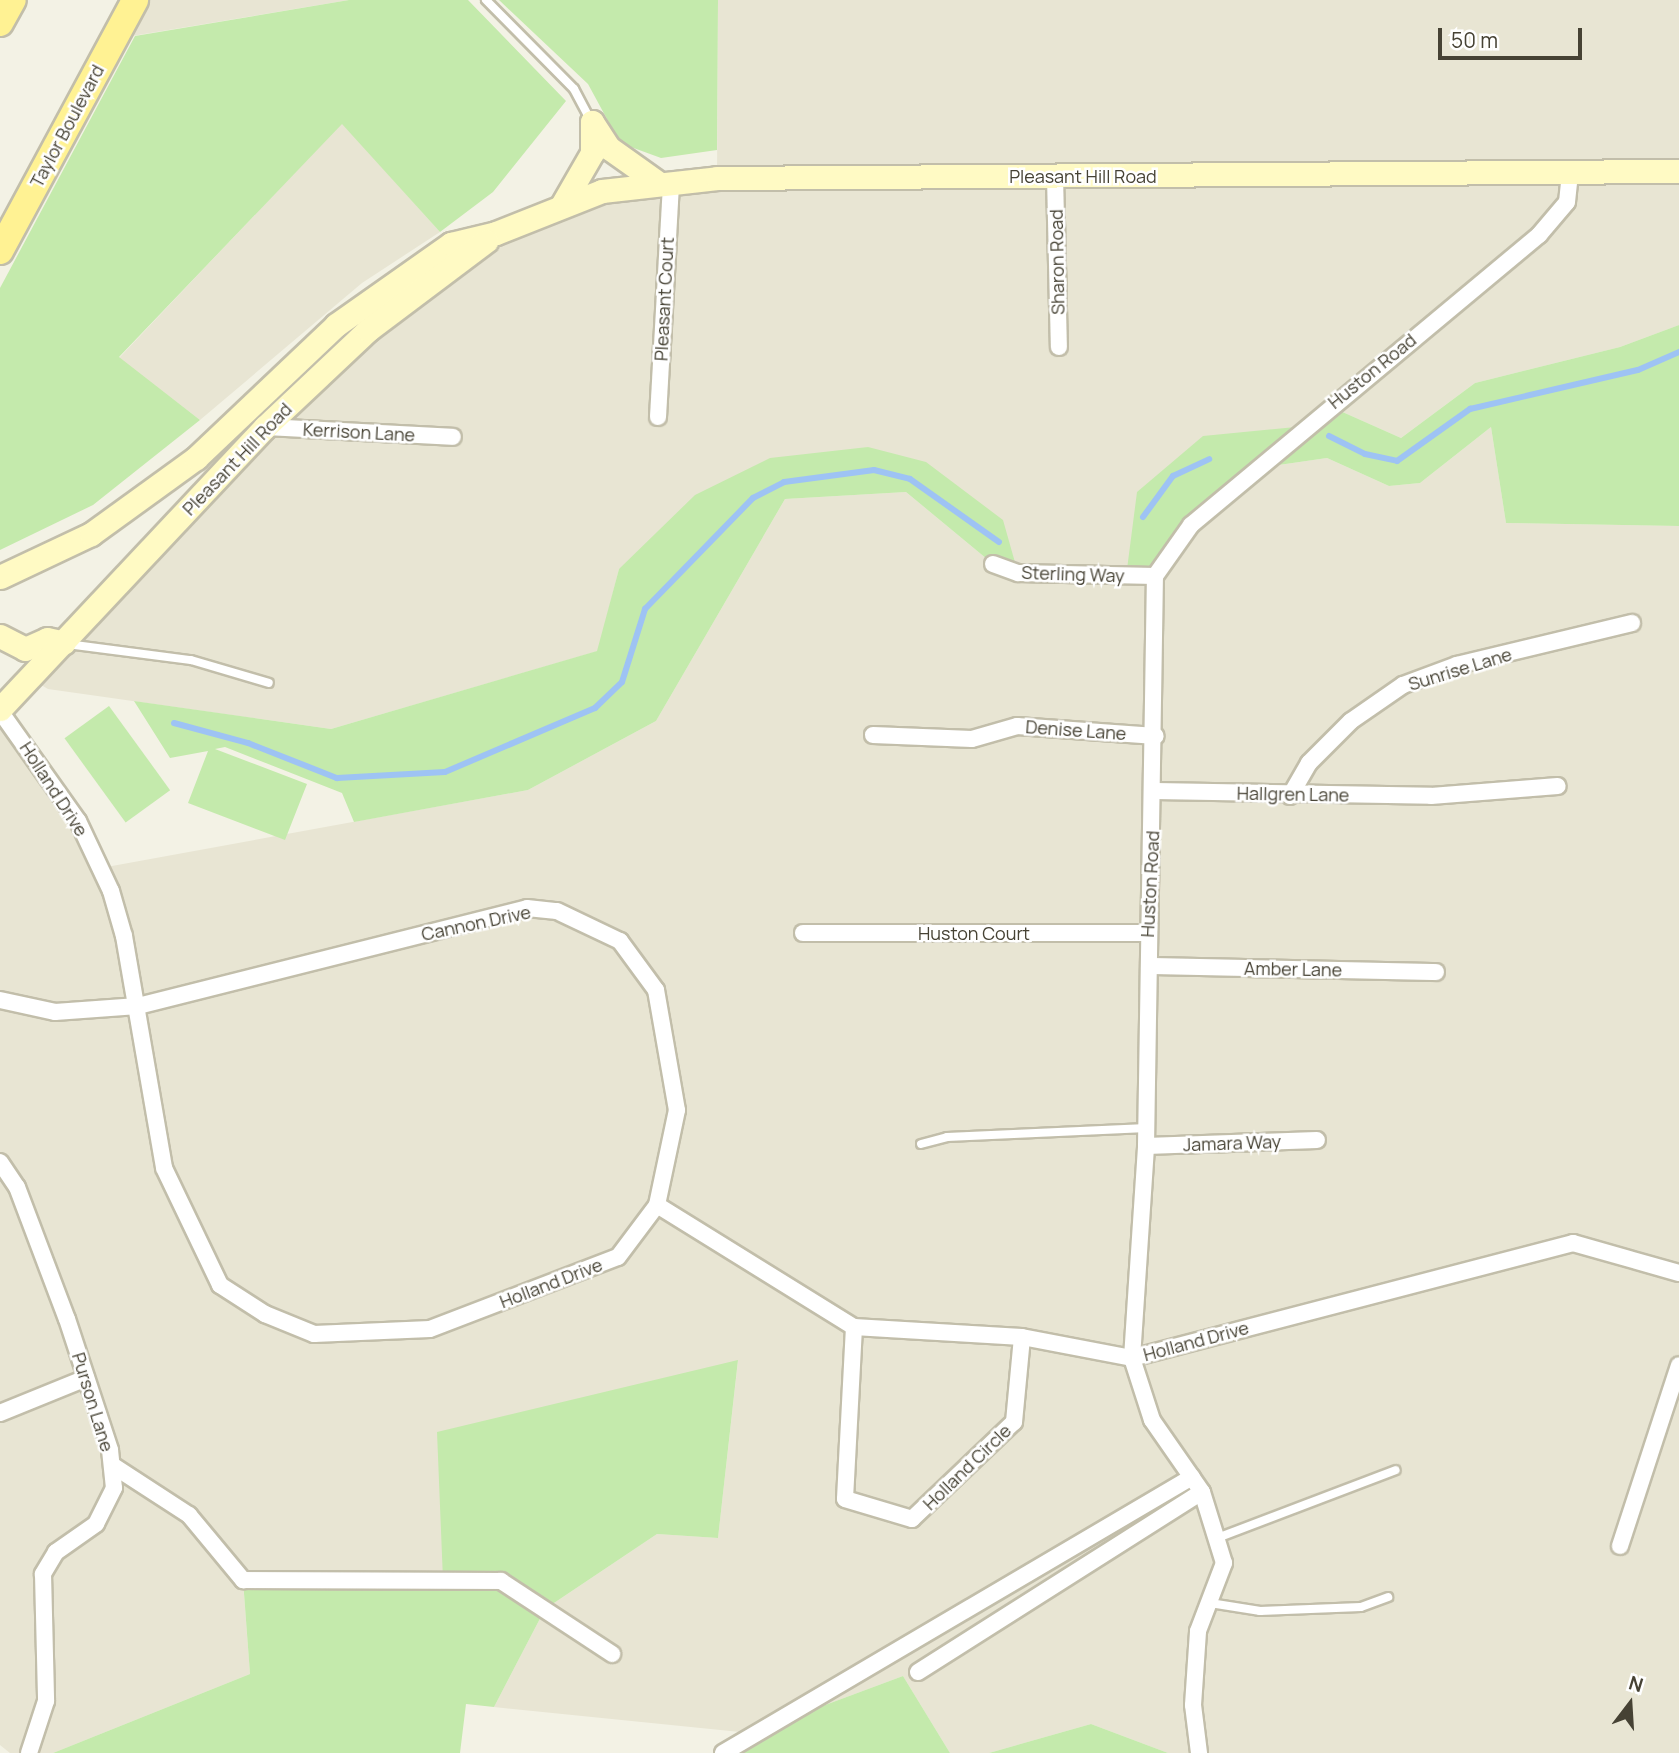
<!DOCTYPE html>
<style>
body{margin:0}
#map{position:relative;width:1679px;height:1753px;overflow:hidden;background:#f3f2e5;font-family:Manrope,sans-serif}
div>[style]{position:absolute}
.residential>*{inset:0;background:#e8e5d3}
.green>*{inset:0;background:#c4eaac;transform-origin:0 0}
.stream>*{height:6px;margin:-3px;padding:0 3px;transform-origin:3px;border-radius:3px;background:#9ec3f4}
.roads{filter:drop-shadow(2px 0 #c2beaa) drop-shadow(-2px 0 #c2beaa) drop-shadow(0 2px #c2beaa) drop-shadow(0 -2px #c2beaa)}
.service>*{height:8px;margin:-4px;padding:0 4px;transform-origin:4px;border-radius:4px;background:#fff}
.minor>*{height:16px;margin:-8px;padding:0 8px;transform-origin:8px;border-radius:8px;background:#fff}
.secondary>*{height:23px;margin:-11.5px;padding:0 11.5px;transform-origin:11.5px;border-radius:11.5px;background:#fffac4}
.primary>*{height:26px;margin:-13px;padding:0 13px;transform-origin:13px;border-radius:13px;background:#fff293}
span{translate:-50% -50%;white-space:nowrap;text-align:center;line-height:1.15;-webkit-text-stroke:5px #fff;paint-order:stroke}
.street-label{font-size:18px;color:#464234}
.north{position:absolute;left:1595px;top:1669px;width:70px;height:70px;-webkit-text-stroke:5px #fff;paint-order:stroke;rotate:17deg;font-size:19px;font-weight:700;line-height:28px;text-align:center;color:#464234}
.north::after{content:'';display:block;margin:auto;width:24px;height:32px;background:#464234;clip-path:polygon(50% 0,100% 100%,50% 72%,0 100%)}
.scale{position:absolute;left:1438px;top:28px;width:144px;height:32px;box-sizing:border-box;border:4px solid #464234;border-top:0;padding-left:9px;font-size:21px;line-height:24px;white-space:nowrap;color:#464234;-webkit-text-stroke:5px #fff;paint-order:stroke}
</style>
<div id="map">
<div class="residential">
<div style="clip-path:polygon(135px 0,349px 0,114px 39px)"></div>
<div style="clip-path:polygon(718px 0,1679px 0,1679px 325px,1620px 347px,1475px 383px,1401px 438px,1329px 406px,1191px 525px,1258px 468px,1327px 458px,1389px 486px,1420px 483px,1491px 427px,1506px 523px,1679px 526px,1679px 1753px,1168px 1753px,1091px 1724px,989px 1753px,950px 1753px,903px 1676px,750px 1733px,494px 1707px,545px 1609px,657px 1534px,718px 1538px,738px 1361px,443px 1581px,243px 1581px,250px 1674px,53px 1753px,10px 1753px,0 1745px,0 711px,101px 868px,528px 790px,656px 721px,785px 499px,906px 492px,993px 564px,868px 447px,619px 569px,598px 651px,331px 729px,48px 689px,31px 679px,368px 330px,538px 214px,717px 178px)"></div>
<div style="clip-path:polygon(342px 123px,440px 232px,362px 283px,200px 420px,119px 358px)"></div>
</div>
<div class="green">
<div style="clip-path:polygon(349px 0,468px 0,566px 101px,493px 192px,440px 232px,342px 124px,119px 357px,200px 420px,93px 505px,0 550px,0 288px,135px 36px)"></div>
<div style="clip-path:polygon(499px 0,718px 0,717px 150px,661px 158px,620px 143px,588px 84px)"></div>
<div style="clip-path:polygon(1679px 325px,1679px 526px,1506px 523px,1491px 427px,1420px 483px,1389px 486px,1327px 458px,1258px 468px,1191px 525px,1155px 576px,1126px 577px,1137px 492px,1203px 436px,1306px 426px,1329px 406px,1401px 438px,1475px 383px,1620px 347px)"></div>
<div style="clip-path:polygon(868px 447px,926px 462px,1003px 520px,1018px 573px,993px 564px,906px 492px,785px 499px,656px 721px,528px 790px,354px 822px,342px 793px,225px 747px,215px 749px,307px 784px,285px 840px,188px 803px,208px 751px,170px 758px,134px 701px,331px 729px,597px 651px,619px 569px,695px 495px,770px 458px)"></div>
<div style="left:109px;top:706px;width:104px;height:55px;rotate:54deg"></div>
<div style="clip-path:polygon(738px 1360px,718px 1538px,657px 1534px,545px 1609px,494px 1707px,466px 1704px,460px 1753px,53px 1753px,250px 1674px,243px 1580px,443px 1580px,437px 1432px)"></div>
<div style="clip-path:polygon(903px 1676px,950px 1753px,723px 1753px,750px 1733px)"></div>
<div style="clip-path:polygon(1091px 1724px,1168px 1753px,989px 1753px)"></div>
</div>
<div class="stream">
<div style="left:1329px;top:436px;width:40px;rotate:26.6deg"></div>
<div style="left:1365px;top:454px;width:33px;rotate:12deg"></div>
<div style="left:1397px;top:461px;width:90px;rotate:-35.5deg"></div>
<div style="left:1470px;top:409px;width:172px;rotate:-13.1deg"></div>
<div style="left:1638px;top:370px;width:45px;rotate:-23.7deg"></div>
<div style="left:1143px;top:517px;width:51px;rotate:-53.8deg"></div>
<div style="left:1173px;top:476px;width:40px;rotate:-25deg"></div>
<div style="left:174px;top:723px;width:77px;rotate:15.1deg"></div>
<div style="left:248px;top:743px;width:96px;rotate:21.5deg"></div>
<div style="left:337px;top:778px;width:108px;rotate:-3.2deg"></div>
<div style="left:445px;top:772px;width:163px;rotate:-23.1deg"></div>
<div style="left:595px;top:708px;width:37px;rotate:-44deg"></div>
<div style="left:622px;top:682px;width:77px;rotate:-72.5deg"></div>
<div style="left:645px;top:609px;width:155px;rotate:-45.8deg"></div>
<div style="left:753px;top:498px;width:35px;rotate:-27deg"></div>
<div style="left:784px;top:482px;width:91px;rotate:-7.6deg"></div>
<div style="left:874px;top:470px;width:37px;rotate:14deg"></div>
<div style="left:910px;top:479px;width:109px;rotate:35.3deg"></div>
</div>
<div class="roads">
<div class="service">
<div style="left:486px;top:0;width:125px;rotate:45.3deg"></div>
<div style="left:574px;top:89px;width:34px;rotate:62deg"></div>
<div style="left:67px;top:644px;width:125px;rotate:7.4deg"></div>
<div style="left:191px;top:660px;width:81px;rotate:16.4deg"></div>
<div style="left:921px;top:1144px;width:27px;rotate:-15deg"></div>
<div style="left:947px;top:1137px;width:200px;rotate:-2.6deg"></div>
<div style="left:1217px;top:1538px;width:191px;rotate:-20.8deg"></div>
<div style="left:1210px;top:1603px;width:51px;rotate:9.1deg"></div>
<div style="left:1260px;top:1611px;width:101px;rotate:-2.3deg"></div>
<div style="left:1361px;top:1607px;width:29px;rotate:-20deg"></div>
</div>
<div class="minor">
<div style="left:1055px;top:176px;width:171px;rotate:88.7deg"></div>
<div style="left:658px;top:417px;width:236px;rotate:-86.8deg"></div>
<div style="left:265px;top:427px;width:188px;rotate:3deg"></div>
<div style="left:993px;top:564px;width:27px;rotate:20deg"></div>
<div style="left:1018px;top:573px;width:137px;rotate:1.3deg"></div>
<div style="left:0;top:711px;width:135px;rotate:54.7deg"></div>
<div style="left:78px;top:821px;width:77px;rotate:64.8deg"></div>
<div style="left:111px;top:891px;width:47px;rotate:73.9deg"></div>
<div style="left:124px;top:936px;width:235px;rotate:80.2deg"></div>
<div style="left:164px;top:1168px;width:130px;rotate:64.4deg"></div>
<div style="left:220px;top:1285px;width:54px;rotate:32.8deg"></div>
<div style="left:265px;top:1314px;width:53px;rotate:22.2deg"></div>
<div style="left:314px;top:1334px;width:116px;rotate:-2.5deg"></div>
<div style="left:430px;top:1329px;width:201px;rotate:-21deg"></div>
<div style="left:618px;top:1257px;width:65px;rotate:-53.1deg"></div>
<div style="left:657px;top:1205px;width:232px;rotate:31.8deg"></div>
<div style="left:854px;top:1327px;width:168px;rotate:3.4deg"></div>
<div style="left:1022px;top:1337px;width:112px;rotate:10.8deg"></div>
<div style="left:1132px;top:1358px;width:456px;rotate:-14.6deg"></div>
<div style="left:1573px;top:1243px;width:110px;rotate:15.8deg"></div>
<div style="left:873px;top:735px;width:99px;rotate:2.3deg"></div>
<div style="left:972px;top:739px;width:47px;rotate:-16.1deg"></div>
<div style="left:1017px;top:726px;width:139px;rotate:4.1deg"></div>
<div style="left:1155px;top:791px;width:276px;rotate:1deg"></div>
<div style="left:1431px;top:796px;width:127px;rotate:-4.5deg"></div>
<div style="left:1290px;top:796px;width:38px;rotate:-60deg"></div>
<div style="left:1309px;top:763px;width:59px;rotate:-45deg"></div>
<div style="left:1351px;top:721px;width:63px;rotate:-34.7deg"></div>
<div style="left:1403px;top:685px;width:58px;rotate:-20.3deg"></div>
<div style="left:1457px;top:665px;width:180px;rotate:-13.5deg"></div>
<div style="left:803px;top:933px;width:343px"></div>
<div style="left:1149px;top:966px;width:287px;rotate:1.2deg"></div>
<div style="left:0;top:1000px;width:56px;rotate:12.3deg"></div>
<div style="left:55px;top:1012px;width:83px;rotate:-4.1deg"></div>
<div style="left:138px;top:1006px;width:401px;rotate:-14.1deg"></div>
<div style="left:527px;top:908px;width:30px;rotate:6deg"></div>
<div style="left:557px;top:911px;width:70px;rotate:25.5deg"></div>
<div style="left:620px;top:941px;width:61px;rotate:53.7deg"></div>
<div style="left:656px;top:990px;width:122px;rotate:80.1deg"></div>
<div style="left:677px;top:1110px;width:97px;rotate:101.9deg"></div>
<div style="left:1146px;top:1146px;width:171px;rotate:-2deg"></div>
<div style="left:0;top:1162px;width:30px;rotate:56deg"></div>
<div style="left:17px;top:1187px;width:141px;rotate:69.3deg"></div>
<div style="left:67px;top:1319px;width:138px;rotate:71.8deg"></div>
<div style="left:110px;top:1450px;width:38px;rotate:84deg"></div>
<div style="left:114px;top:1488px;width:40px;rotate:116.6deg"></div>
<div style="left:96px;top:1524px;width:49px;rotate:145deg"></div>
<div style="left:56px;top:1552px;width:26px;rotate:121deg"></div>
<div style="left:43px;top:1574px;width:127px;rotate:88.6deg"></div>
<div style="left:46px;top:1701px;width:55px;rotate:108.1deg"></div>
<div style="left:854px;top:1327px;width:172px;rotate:93deg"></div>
<div style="left:845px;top:1499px;width:70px;rotate:16.6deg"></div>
<div style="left:912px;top:1519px;width:141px;rotate:-43.6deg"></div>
<div style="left:1014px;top:1422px;width:85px;rotate:-84.6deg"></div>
<div style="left:0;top:1413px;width:93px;rotate:-22.1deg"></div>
<div style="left:112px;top:1465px;width:92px;rotate:33deg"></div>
<div style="left:189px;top:1515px;width:85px;rotate:50.3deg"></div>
<div style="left:243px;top:1580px;width:258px;rotate:0.2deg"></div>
<div style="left:501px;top:1581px;width:133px;rotate:33.3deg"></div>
<div style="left:1620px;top:1546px;width:190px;rotate:-71.9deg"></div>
<div style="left:918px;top:1672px;width:336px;rotate:-32.4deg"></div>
<div style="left:723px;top:1753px;width:544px;rotate:-30.48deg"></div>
<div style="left:1199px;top:1753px;width:48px;rotate:-97.1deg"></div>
<div style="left:1193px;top:1705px;width:74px;rotate:-86.1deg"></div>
<div style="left:1198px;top:1631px;width:73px;rotate:-69.1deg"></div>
<div style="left:1224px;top:1563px;width:74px;rotate:-107.2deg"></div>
<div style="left:1202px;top:1492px;width:88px;rotate:-124.8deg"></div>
<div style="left:1152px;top:1420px;width:65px;rotate:-107.9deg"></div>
<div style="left:1132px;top:1358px;width:212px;rotate:-86.2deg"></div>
<div style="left:1146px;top:1146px;width:570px;rotate:-89.1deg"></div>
<div style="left:1155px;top:576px;width:62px;rotate:-54.8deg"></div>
<div style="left:1191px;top:525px;width:453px;rotate:-39.8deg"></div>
<div style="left:1539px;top:235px;width:43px;rotate:-49.7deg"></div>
<div style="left:1567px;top:202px;width:30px;rotate:-84deg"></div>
</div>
<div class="secondary">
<div style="left:592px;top:122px;width:31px;rotate:57deg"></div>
<div style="left:609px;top:148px;width:59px;rotate:35.3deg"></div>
<div style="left:562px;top:205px;width:60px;rotate:-60deg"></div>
<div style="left:592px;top:153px;width:31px;rotate:-90deg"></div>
<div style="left:0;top:577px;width:101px;rotate:-25.3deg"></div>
<div style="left:91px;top:534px;width:130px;rotate:-35.9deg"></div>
<div style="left:196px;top:458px;width:193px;rotate:-43.5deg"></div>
<div style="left:336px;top:325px;width:141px;rotate:-35.2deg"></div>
<div style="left:451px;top:244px;width:46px;rotate:-13.7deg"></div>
<div style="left:496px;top:233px;width:114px;rotate:-21.6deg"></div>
<div style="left:602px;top:191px;width:116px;rotate:-6.4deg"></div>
<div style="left:717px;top:178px;width:962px;rotate:-0.42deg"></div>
<div style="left:0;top:636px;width:28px;rotate:27deg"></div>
<div style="left:25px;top:649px;width:24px;rotate:-24deg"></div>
<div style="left:47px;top:639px;width:17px;rotate:13deg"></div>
<div style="left:0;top:709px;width:387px;rotate:-46.8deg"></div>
<div style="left:265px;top:427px;width:141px;rotate:-43.3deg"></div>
<div style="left:368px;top:330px;width:148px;rotate:-37deg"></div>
</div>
<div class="primary">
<div style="left:0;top:23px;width:26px;rotate:-61deg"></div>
<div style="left:0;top:251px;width:285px;rotate:-61.7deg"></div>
</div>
</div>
<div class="street-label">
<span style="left:67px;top:126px;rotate:-62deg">Taylor Boulevard</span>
<span style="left:1083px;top:176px">Pleasant Hill Road</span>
<span style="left:1057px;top:262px;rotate:-91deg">Sharon Road</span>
<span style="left:664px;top:299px;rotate:-87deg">Pleasant Court</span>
<span style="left:1372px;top:371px;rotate:-39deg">Huston Road</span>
<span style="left:359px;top:432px;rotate:3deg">Kerrison Lane</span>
<span style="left:237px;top:459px;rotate:-46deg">Pleasant Hill Road</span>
<span style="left:1073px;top:574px;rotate:2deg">Sterling Way</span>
<span style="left:1460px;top:669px;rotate:-17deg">Sunrise Lane</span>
<span style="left:1076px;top:730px;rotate:4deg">Denise Lane</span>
<span style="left:54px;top:789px;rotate:57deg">Holland Drive</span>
<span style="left:1293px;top:794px;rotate:1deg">Hallgren Lane</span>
<span style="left:1150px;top:884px;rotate:-87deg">Huston Road</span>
<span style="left:476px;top:923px;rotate:-12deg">Cannon Drive</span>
<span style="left:974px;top:933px">Huston Court</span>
<span style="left:1293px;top:969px;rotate:1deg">Amber Lane</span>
<span style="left:1232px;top:1143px;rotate:-2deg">Jamara Way</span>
<span style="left:551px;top:1283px;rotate:-21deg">Holland Drive</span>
<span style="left:1196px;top:1341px;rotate:-15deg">Holland Drive</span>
<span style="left:93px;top:1402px;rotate:73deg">Purson Lane</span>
<span style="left:967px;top:1467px;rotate:-44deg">Holland Circle</span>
</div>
<div class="north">N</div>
<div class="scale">50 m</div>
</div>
